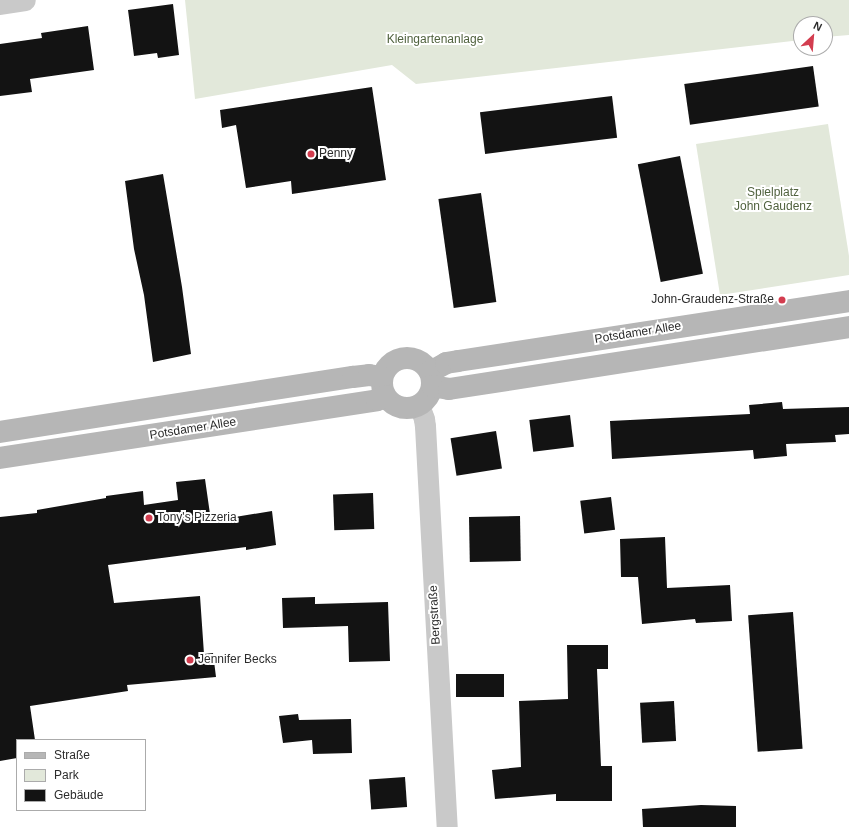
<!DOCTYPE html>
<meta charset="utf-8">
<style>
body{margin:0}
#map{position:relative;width:849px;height:827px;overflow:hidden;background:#fff;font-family:Arial,sans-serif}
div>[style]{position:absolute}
.green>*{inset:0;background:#e2e8da}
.building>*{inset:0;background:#131313;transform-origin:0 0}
.street>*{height:21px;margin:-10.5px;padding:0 10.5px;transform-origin:10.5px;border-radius:10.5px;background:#c9c9c9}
.secondary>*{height:22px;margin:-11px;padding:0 11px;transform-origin:11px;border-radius:11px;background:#b6b6b6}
.secondary>.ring{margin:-11px;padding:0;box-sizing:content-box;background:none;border:22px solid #b6b6b6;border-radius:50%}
.dots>*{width:11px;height:11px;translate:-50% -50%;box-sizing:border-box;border:2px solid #fff;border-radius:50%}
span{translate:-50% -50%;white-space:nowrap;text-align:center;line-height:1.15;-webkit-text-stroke:4px #fff;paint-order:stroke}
.park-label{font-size:12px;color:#50623e}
.poi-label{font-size:12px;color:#2c2c2c}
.left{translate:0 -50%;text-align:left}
.right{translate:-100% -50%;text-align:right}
.street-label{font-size:12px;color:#2c2c2c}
.legend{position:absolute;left:16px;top:739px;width:130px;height:72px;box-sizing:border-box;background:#fff;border:1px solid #ababab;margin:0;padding:5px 7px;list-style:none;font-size:12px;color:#2c2c2c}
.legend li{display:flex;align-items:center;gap:8px;height:20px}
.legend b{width:20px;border:1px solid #ababab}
.north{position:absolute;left:793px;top:16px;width:40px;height:40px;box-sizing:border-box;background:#fff;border:1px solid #ababab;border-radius:50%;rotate:26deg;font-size:11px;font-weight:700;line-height:16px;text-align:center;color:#2c2c2c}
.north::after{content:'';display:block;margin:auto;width:14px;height:18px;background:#d33d4f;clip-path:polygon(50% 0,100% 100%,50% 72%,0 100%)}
</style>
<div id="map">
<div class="green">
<div style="clip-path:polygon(185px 0,849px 0,849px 35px,825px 37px,825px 24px,801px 24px,801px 40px,416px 84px,392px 65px,195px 99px)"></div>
<div style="clip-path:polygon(828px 124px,849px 256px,849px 275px,720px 295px,696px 144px)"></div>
</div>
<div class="building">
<div style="clip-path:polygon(173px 4px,179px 55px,158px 58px,157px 53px,134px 56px,128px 10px)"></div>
<div style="clip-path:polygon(88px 26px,94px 70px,30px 79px,32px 92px,0 96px,0 44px,42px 38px,41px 33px)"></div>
<div style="left:813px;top:66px;width:41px;height:130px;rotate:82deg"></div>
<div style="clip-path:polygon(372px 87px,386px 180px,292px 194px,291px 181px,246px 188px,236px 125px,222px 128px,220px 110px)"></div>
<div style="left:612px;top:96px;width:42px;height:133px;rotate:83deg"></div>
<div style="left:680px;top:156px;width:120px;height:43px;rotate:79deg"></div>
<div style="clip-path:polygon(163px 174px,182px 287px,191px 354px,153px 362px,144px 295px,134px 249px,125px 181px)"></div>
<div style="left:481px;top:193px;width:110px;height:43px;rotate:82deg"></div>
<div style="clip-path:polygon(782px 402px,783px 409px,849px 407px,849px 434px,835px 435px,836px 442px,786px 444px,787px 456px,754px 459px,753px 450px,612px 459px,610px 421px,750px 414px,749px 405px)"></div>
<div style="left:570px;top:415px;width:32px;height:41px;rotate:83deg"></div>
<div style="left:496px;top:431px;width:38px;height:46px;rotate:81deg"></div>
<div style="clip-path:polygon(205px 479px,211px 521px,272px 511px,276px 545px,246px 550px,246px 547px,108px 565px,114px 603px,200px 596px,204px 654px,213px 653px,216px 677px,127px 685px,128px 691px,30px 706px,35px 740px,17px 740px,17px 758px,0 761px,0 517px,37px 513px,37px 510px,106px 498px,106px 496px,143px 491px,144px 505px,178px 500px,176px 482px)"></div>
<div style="left:373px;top:493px;width:36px;height:40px;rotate:88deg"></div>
<div style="left:611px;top:497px;width:33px;height:31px;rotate:83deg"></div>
<div style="left:520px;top:516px;width:45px;height:51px;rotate:89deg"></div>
<div style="clip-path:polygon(665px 537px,667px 588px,730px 585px,732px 621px,696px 623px,695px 619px,642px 624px,638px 577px,621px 577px,620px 539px)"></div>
<div style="clip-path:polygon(315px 597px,315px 604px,388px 602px,390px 661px,349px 662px,348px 626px,283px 628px,282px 598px)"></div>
<div style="left:793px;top:612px;width:137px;height:45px;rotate:86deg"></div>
<div style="clip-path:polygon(567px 645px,608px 645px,608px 669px,597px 669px,601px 766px,612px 766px,612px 801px,556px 801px,556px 794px,495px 799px,492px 770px,521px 767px,519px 701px,568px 699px)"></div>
<div style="left:504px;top:674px;width:23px;height:48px;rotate:90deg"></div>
<div style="left:674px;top:701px;width:40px;height:34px;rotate:87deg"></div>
<div style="clip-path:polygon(298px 714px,299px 720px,351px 719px,352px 753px,313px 754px,312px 740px,283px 743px,279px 716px)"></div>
<div style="left:405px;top:777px;width:30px;height:36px;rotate:86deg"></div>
<div style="clip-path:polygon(701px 805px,736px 806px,736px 827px,643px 827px,642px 809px)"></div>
</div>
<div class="street">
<div style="left:0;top:4px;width:25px;rotate:-9deg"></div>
<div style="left:419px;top:405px;width:15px;rotate:70deg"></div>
<div style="left:424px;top:419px;width:7px;rotate:82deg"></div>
<div style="left:425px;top:426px;width:402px;rotate:86.9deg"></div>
</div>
<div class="secondary">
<div class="ring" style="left:382px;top:358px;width:28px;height:28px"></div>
<div style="left:430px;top:372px;width:18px;rotate:-29deg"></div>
<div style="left:446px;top:363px;width:12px;rotate:-9deg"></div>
<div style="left:458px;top:361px;width:396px;rotate:-8.7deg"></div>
<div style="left:432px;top:386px;width:17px;rotate:10deg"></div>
<div style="left:449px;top:389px;width:405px;rotate:-8.8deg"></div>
<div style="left:0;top:432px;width:357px;rotate:-8.9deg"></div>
<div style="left:353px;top:377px;width:16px;rotate:-7deg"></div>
<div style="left:369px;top:375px;width:13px;rotate:9deg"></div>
<div style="left:0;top:458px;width:381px;rotate:-8.7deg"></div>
<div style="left:377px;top:400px;width:9px;rotate:-27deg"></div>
</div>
<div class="dots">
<div style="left:311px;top:154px;background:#d33d4f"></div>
<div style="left:782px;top:300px;background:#d33d4f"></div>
<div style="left:149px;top:518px;background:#d33d4f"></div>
<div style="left:190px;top:660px;background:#d33d4f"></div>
</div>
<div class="park-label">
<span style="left:435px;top:40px">Kleingartenanlage</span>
<span style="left:773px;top:200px">Spielplatz<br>John Gaudenz</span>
</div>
<div class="poi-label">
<span class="left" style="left:319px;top:154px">Penny</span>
<span class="right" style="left:774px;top:300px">John-Graudenz-Straße</span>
<span class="left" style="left:157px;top:518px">Tony's Pizzeria</span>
<span class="left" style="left:198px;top:660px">Jennifer Becks</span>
</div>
<div class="street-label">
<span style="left:638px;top:333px;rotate:-9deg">Potsdamer Allee</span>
<span style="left:193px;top:429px;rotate:-9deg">Potsdamer Allee</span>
<span style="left:435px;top:615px;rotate:-93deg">Bergstraße</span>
</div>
<ul class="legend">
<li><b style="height:5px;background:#b6b6b6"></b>Straße</li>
<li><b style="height:11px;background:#e2e8da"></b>Park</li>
<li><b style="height:11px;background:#131313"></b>Gebäude</li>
</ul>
<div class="north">N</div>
</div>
